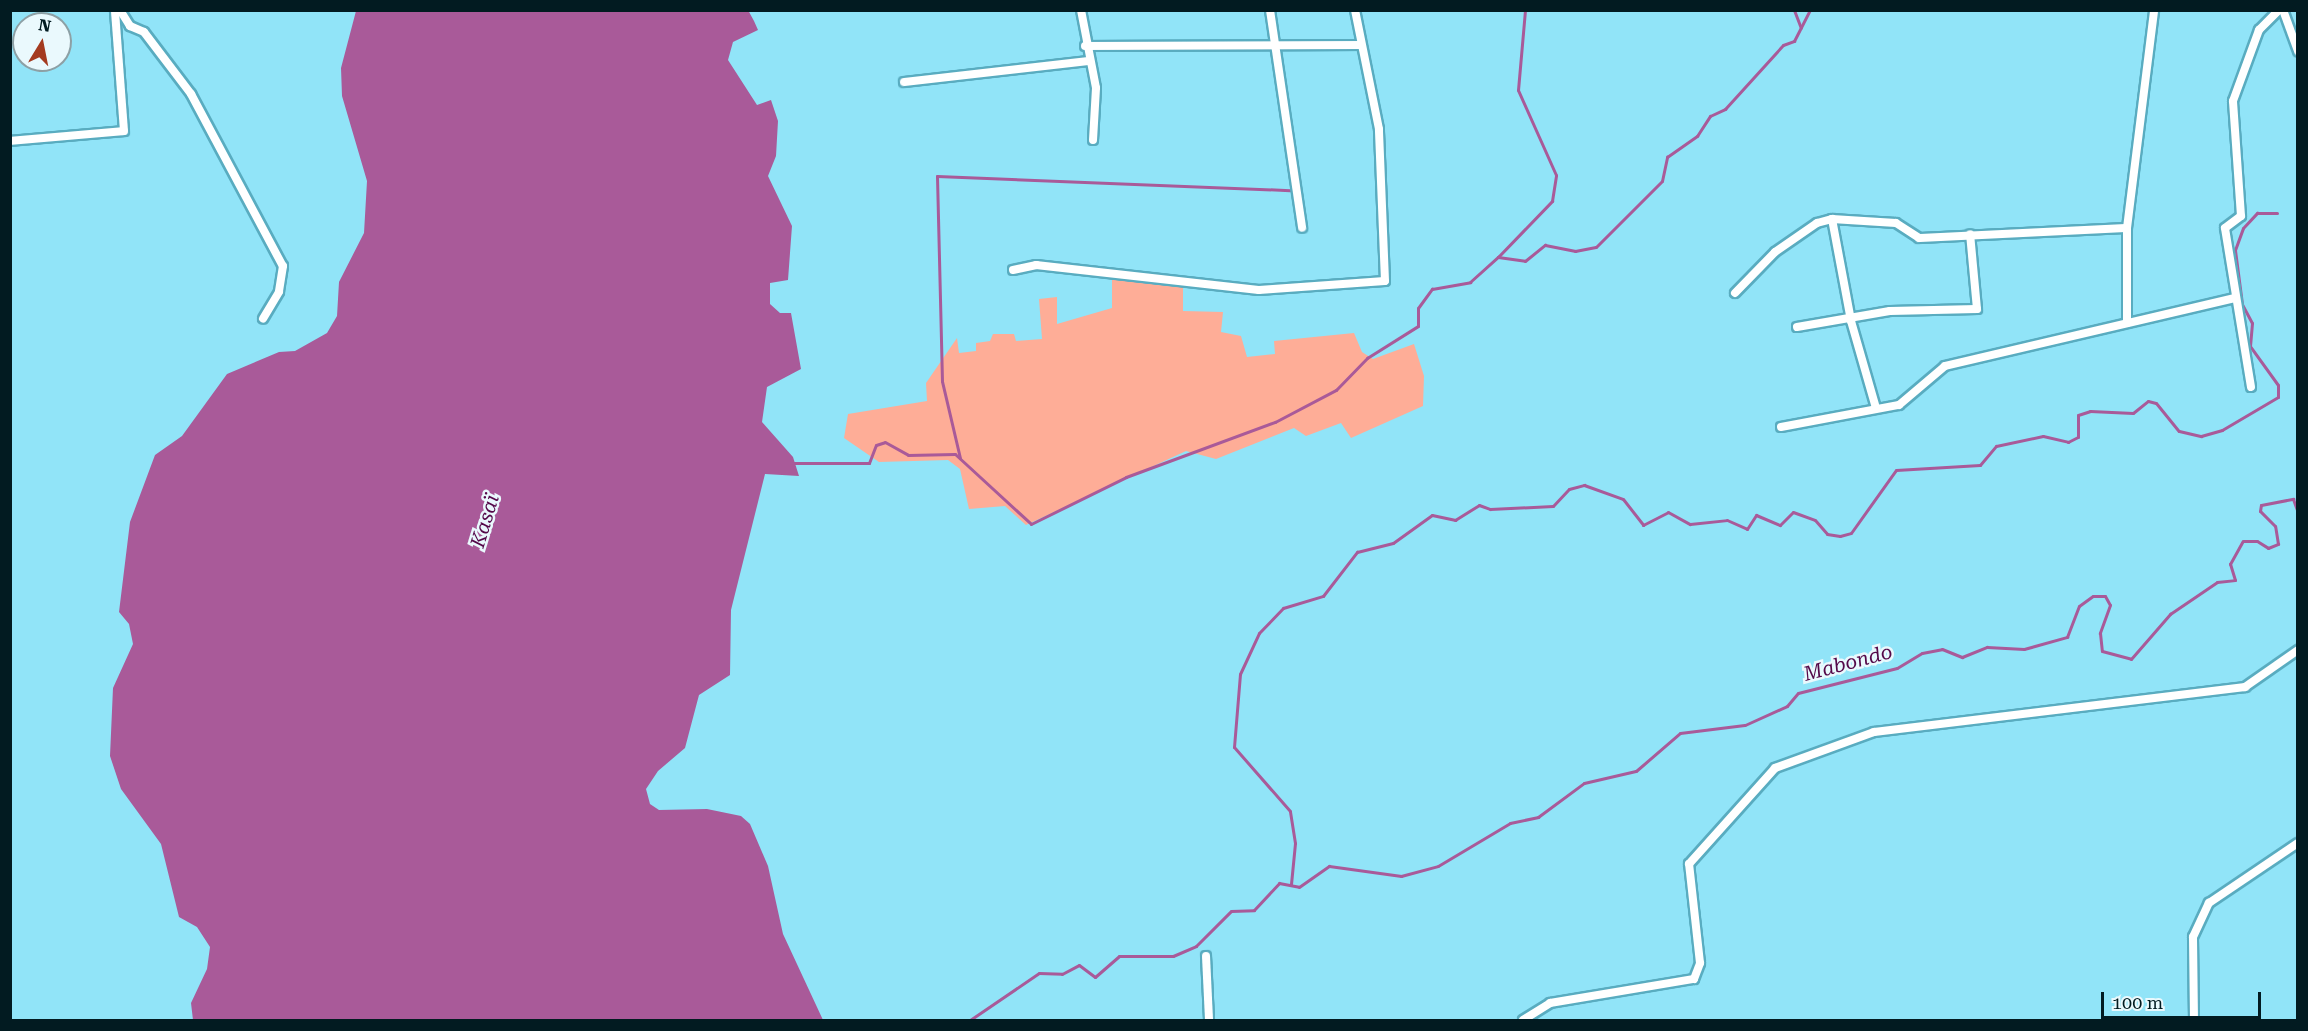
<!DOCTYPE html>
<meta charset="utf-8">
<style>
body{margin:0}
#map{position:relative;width:2308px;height:1031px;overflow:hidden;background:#91e4f8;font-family:"Roboto Serif",serif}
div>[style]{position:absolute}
.green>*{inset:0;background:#fead97}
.water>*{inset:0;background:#a95a99}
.stream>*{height:3px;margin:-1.5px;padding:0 1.5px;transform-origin:1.5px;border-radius:1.5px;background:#a95a99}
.roads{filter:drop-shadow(2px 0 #59acc0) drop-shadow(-2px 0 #59acc0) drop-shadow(0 2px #59acc0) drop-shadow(0 -2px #59acc0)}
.minor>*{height:8px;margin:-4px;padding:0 4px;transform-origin:4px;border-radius:4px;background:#fff}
span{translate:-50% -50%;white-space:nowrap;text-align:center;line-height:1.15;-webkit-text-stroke:5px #eaf9fd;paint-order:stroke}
.water-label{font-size:20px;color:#540849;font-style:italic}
.frame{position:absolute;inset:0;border:12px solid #021b21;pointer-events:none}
.north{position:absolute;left:12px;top:12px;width:60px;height:60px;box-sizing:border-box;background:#eaf9fd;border:2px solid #8da0a5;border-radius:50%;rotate:10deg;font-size:16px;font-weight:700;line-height:24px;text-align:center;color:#021b21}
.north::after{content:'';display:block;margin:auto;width:21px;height:27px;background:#a43b20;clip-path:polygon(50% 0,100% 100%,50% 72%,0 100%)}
.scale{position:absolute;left:2101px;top:992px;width:160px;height:27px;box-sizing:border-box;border:3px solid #021b21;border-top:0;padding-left:8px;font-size:18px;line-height:21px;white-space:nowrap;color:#021b21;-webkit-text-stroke:4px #eaf9fd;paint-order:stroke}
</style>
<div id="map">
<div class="green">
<div style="clip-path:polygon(1112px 277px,1183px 285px,1183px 311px,1223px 312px,1221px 332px,1241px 336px,1247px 357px,1275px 354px,1274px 341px,1354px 333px,1362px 352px,1373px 359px,1414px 344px,1424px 376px,1423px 406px,1351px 438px,1341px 423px,1306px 436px,1294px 428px,1216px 459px,1186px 451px,1026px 525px,1005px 506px,969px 509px,960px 469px,948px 460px,879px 462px,844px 438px,848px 414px,927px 401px,926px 383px,957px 338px,959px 353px,976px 351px,976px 343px,990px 341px,993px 334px,1014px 334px,1016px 341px,1042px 339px,1039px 299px,1057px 297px,1057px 324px,1112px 308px)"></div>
</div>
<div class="water">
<div style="clip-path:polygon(356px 11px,748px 10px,754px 21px,758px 30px,733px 42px,728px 60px,757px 105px,771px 100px,778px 121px,776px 156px,768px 176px,792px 226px,788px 280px,770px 283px,770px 304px,780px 313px,791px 313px,801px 369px,767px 387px,762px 422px,793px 457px,799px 476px,765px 474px,731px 610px,730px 675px,699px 695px,685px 748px,658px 771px,646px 789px,650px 804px,659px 810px,707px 809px,741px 816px,750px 824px,768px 866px,783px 934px,823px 1020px,193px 1020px,191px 1003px,207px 969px,210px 947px,197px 927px,179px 917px,161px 844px,121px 789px,110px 756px,113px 688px,133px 644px,129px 624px,119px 612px,130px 522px,155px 455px,182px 436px,227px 374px,279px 352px,295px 351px,327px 333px,337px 316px,339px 282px,364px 233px,367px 181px,342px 96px,341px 68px)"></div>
</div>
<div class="stream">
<div style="left:1794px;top:10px;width:19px;rotate:69deg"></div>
<div style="left:1498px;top:257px;width:78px;rotate:-46deg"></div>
<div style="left:1552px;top:201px;width:26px;rotate:-81deg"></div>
<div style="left:1556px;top:175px;width:93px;rotate:-114.1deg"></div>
<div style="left:1518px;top:90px;width:80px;rotate:-85deg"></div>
<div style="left:960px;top:458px;width:79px;rotate:-103.2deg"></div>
<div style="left:942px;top:381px;width:205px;rotate:-91.4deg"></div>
<div style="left:937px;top:176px;width:353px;rotate:2.3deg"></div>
<div style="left:792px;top:463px;width:77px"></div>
<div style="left:869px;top:463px;width:19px;rotate:-69deg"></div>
<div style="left:876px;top:445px;width:9px;rotate:-18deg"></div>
<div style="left:885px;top:442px;width:26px;rotate:29deg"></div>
<div style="left:908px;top:455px;width:47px;rotate:-1.2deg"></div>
<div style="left:955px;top:454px;width:103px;rotate:42.6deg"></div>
<div style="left:1031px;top:524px;width:106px;rotate:-26.3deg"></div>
<div style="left:1126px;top:477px;width:159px;rotate:-20.3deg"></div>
<div style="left:1275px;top:422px;width:69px;rotate:-27.7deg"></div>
<div style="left:1336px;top:390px;width:45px;rotate:-45.9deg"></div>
<div style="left:1367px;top:358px;width:60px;rotate:-32.1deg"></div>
<div style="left:1418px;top:326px;width:18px;rotate:-90deg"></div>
<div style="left:1418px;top:308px;width:24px;rotate:-54deg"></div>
<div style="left:1432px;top:289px;width:39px;rotate:-10deg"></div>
<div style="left:1470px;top:282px;width:38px;rotate:-42deg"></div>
<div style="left:1498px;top:257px;width:27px;rotate:8deg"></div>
<div style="left:1525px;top:261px;width:26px;rotate:-39deg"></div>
<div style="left:1545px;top:245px;width:31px;rotate:11deg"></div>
<div style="left:1575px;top:251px;width:21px;rotate:-11deg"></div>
<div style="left:1596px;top:247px;width:93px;rotate:-45deg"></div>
<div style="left:1662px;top:181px;width:25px;rotate:-78deg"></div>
<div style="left:1667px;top:157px;width:37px;rotate:-35deg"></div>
<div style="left:1697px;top:136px;width:24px;rotate:-57deg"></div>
<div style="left:1710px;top:116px;width:17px;rotate:-25deg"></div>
<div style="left:1725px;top:109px;width:86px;rotate:-47.8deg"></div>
<div style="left:1783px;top:45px;width:12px;rotate:-20deg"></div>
<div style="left:1794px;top:41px;width:35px;rotate:-63deg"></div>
<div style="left:1291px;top:884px;width:41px;rotate:-84.4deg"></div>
<div style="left:1295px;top:843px;width:32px;rotate:-99deg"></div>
<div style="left:1290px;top:811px;width:85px;rotate:-131.2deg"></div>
<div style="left:1234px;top:747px;width:73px;rotate:-85.3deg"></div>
<div style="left:1240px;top:674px;width:45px;rotate:-65.1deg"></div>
<div style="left:1259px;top:633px;width:35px;rotate:-46deg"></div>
<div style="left:1283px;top:608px;width:42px;rotate:-16.7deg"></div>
<div style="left:1323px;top:596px;width:56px;rotate:-52.3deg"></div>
<div style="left:1357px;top:552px;width:37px;rotate:-14deg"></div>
<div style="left:1393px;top:543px;width:48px;rotate:-35.7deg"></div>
<div style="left:1432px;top:515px;width:24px;rotate:12deg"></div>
<div style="left:1455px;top:520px;width:28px;rotate:-32deg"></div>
<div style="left:1479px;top:505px;width:12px;rotate:20deg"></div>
<div style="left:1490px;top:509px;width:63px;rotate:-2.7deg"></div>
<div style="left:1553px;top:506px;width:23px;rotate:-47deg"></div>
<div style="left:1569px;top:489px;width:16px;rotate:-15deg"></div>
<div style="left:1584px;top:485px;width:41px;rotate:19.7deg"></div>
<div style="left:1623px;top:499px;width:33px;rotate:52deg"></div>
<div style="left:1643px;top:525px;width:28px;rotate:-27deg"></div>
<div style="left:1668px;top:512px;width:25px;rotate:29deg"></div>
<div style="left:1690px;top:524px;width:37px;rotate:-6deg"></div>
<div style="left:1727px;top:520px;width:22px;rotate:24deg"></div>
<div style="left:1747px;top:529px;width:17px;rotate:-57deg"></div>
<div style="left:1756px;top:515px;width:26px;rotate:23deg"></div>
<div style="left:1780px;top:525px;width:18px;rotate:-45deg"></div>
<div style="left:1793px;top:512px;width:23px;rotate:20deg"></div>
<div style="left:1815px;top:520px;width:18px;rotate:49deg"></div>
<div style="left:1827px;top:534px;width:13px;rotate:9deg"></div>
<div style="left:1840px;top:536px;width:11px;rotate:-15deg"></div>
<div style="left:1851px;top:533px;width:77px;rotate:-54.5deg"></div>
<div style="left:1896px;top:470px;width:84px;rotate:-3.4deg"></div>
<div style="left:1980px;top:465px;width:25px;rotate:-50deg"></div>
<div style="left:1996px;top:446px;width:48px;rotate:-12deg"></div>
<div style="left:2043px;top:436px;width:26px;rotate:13deg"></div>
<div style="left:2068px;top:442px;width:11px;rotate:-27deg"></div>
<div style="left:2078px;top:437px;width:22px;rotate:-90deg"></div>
<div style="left:2078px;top:415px;width:13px;rotate:-18deg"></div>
<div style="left:2090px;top:411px;width:43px;rotate:2.7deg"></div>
<div style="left:2133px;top:413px;width:19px;rotate:-39deg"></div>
<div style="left:2148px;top:401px;width:8px;rotate:14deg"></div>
<div style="left:2156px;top:403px;width:36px;rotate:51deg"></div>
<div style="left:2179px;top:431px;width:23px;rotate:13deg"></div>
<div style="left:2201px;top:436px;width:22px;rotate:-16deg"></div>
<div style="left:2222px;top:430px;width:65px;rotate:-30.5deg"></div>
<div style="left:2278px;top:397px;width:12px;rotate:-90deg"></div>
<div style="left:2278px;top:385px;width:48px;rotate:-125.7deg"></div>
<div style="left:2250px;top:346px;width:23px;rotate:-85deg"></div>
<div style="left:2252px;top:323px;width:21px;rotate:-118deg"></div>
<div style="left:2242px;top:304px;width:54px;rotate:-97.4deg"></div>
<div style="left:2235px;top:250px;width:23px;rotate:-70deg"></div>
<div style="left:2243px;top:228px;width:21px;rotate:-47deg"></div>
<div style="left:2257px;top:213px;width:20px"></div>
<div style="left:970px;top:1020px;width:83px;rotate:-34.3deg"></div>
<div style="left:1039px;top:973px;width:23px;rotate:2deg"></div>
<div style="left:1062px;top:974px;width:19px;rotate:-28deg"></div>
<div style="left:1079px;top:965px;width:20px;rotate:37deg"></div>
<div style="left:1095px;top:977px;width:32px;rotate:-41deg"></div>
<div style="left:1119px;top:956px;width:54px"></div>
<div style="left:1173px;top:956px;width:25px;rotate:-23deg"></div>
<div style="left:1196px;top:946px;width:49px;rotate:-45deg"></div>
<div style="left:1231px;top:911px;width:23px;rotate:-2deg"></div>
<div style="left:1254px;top:910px;width:37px;rotate:-47deg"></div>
<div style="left:1279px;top:883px;width:20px;rotate:11deg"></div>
<div style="left:1299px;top:887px;width:37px;rotate:-35deg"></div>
<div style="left:1329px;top:866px;width:73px;rotate:7.9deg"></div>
<div style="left:1401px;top:876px;width:38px;rotate:-15deg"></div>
<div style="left:1438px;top:866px;width:84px;rotate:-30.8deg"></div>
<div style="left:1510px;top:823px;width:29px;rotate:-12deg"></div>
<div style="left:1538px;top:817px;width:57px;rotate:-36.5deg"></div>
<div style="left:1584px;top:783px;width:53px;rotate:-13deg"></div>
<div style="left:1636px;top:771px;width:58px;rotate:-40.8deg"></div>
<div style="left:1680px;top:733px;width:65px;rotate:-7deg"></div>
<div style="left:1745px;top:725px;width:46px;rotate:-24.3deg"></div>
<div style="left:1787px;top:706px;width:17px;rotate:-50deg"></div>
<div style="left:1798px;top:693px;width:102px;rotate:-14.2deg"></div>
<div style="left:1897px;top:668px;width:29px;rotate:-31deg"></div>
<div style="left:1922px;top:653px;width:20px;rotate:-11deg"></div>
<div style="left:1942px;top:649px;width:22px;rotate:22deg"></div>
<div style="left:1962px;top:657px;width:27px;rotate:-22deg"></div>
<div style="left:1987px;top:647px;width:37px;rotate:3deg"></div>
<div style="left:2024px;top:649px;width:45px;rotate:-15.6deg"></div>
<div style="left:2067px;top:637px;width:33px;rotate:-69deg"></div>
<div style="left:2079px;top:606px;width:17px;rotate:-36deg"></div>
<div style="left:2093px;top:596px;width:12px"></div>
<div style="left:2105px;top:596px;width:10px;rotate:61deg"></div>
<div style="left:2110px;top:605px;width:30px;rotate:110deg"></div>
<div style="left:2100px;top:633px;width:18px;rotate:84deg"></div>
<div style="left:2102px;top:651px;width:30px;rotate:15deg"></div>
<div style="left:2131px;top:659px;width:60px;rotate:-49.1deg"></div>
<div style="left:2170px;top:614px;width:57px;rotate:-34.2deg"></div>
<div style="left:2217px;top:582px;width:18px;rotate:-6deg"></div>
<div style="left:2235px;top:580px;width:17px;rotate:-107deg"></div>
<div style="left:2230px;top:564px;width:26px;rotate:-61deg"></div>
<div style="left:2243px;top:541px;width:14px"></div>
<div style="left:2257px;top:541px;width:13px;rotate:32deg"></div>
<div style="left:2268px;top:548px;width:11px;rotate:-22deg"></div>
<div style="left:2278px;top:544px;width:18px;rotate:-99deg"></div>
<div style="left:2275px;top:526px;width:21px;rotate:-135deg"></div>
<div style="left:2260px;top:511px;width:6px;rotate:-81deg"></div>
<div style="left:2261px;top:505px;width:33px;rotate:-11deg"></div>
<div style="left:2293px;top:499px;width:15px;rotate:70deg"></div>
</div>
<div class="roads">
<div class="minor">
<div style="left:120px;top:10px;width:19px;rotate:58deg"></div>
<div style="left:130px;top:26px;width:15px;rotate:23deg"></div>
<div style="left:144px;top:32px;width:78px;rotate:52.8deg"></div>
<div style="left:191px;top:94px;width:195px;rotate:61.9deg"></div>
<div style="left:283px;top:266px;width:26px;rotate:99deg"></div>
<div style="left:279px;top:292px;width:31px;rotate:121deg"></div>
<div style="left:1081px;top:10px;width:79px;rotate:79.1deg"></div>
<div style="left:1096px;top:88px;width:52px;rotate:93.3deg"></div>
<div style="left:1270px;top:10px;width:220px;rotate:81.6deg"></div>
<div style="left:2283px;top:10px;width:44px;rotate:69.9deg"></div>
<div style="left:1085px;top:46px;width:275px;rotate:-0.2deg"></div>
<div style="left:904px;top:82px;width:186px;rotate:-6.5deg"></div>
<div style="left:10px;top:141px;width:114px;rotate:-5deg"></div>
<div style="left:124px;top:131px;width:121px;rotate:-94.3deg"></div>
<div style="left:1832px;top:219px;width:104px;rotate:79.4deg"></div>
<div style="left:1851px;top:321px;width:91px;rotate:74deg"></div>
<div style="left:1013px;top:270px;width:24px;rotate:-12deg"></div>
<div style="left:1036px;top:265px;width:224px;rotate:6.4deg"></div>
<div style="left:1259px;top:290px;width:126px;rotate:-4.1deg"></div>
<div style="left:1385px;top:281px;width:152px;rotate:-92.3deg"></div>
<div style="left:1379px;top:129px;width:121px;rotate:-101.4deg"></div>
<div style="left:1735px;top:293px;width:57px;rotate:-45.7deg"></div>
<div style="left:1775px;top:252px;width:51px;rotate:-34.6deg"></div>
<div style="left:1817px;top:223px;width:16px;rotate:-15deg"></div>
<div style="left:1832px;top:219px;width:64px;rotate:3.6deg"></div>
<div style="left:1896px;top:223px;width:27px;rotate:33deg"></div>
<div style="left:1919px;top:238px;width:208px;rotate:-2.8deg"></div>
<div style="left:2127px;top:323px;width:95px;rotate:-90deg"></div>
<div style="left:2127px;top:228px;width:220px;rotate:-82.9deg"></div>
<div style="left:1797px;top:327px;width:94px;rotate:-9.8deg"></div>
<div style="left:1890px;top:311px;width:87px;rotate:-1.3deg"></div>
<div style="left:1977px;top:309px;width:75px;rotate:-95.3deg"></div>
<div style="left:2251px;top:387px;width:161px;rotate:-99.3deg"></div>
<div style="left:2225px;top:228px;width:20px;rotate:-37deg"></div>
<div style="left:2241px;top:216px;width:115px;rotate:-94deg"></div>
<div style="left:2233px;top:101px;width:76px;rotate:-69.9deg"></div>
<div style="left:2259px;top:30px;width:28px;rotate:-45deg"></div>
<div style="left:1781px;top:427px;width:120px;rotate:-10.6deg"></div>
<div style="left:1899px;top:405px;width:60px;rotate:-40.3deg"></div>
<div style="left:1945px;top:366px;width:297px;rotate:-13.2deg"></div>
<div style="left:1206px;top:956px;width:64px;rotate:87.3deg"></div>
<div style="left:1523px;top:1020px;width:32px;rotate:-32deg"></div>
<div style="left:1550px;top:1003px;width:146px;rotate:-9.5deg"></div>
<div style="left:1694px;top:979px;width:17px;rotate:-69deg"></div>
<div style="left:1700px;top:963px;width:100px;rotate:-96.3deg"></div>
<div style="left:1689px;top:864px;width:129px;rotate:-48.1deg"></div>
<div style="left:1775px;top:768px;width:105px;rotate:-20deg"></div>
<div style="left:1874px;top:732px;width:374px;rotate:-6.9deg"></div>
<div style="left:2245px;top:687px;width:65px;rotate:-34.9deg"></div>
<div style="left:2194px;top:1020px;width:83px;rotate:-90.7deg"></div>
<div style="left:2193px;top:937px;width:38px;rotate:-65deg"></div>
<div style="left:2209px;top:903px;width:107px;rotate:-34deg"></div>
</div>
</div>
<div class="water-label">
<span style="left:485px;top:521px;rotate:-73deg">Kasaï</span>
<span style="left:1848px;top:663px;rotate:-15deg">Mabondo</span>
</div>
<div class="frame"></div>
<div class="north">N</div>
<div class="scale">100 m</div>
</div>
